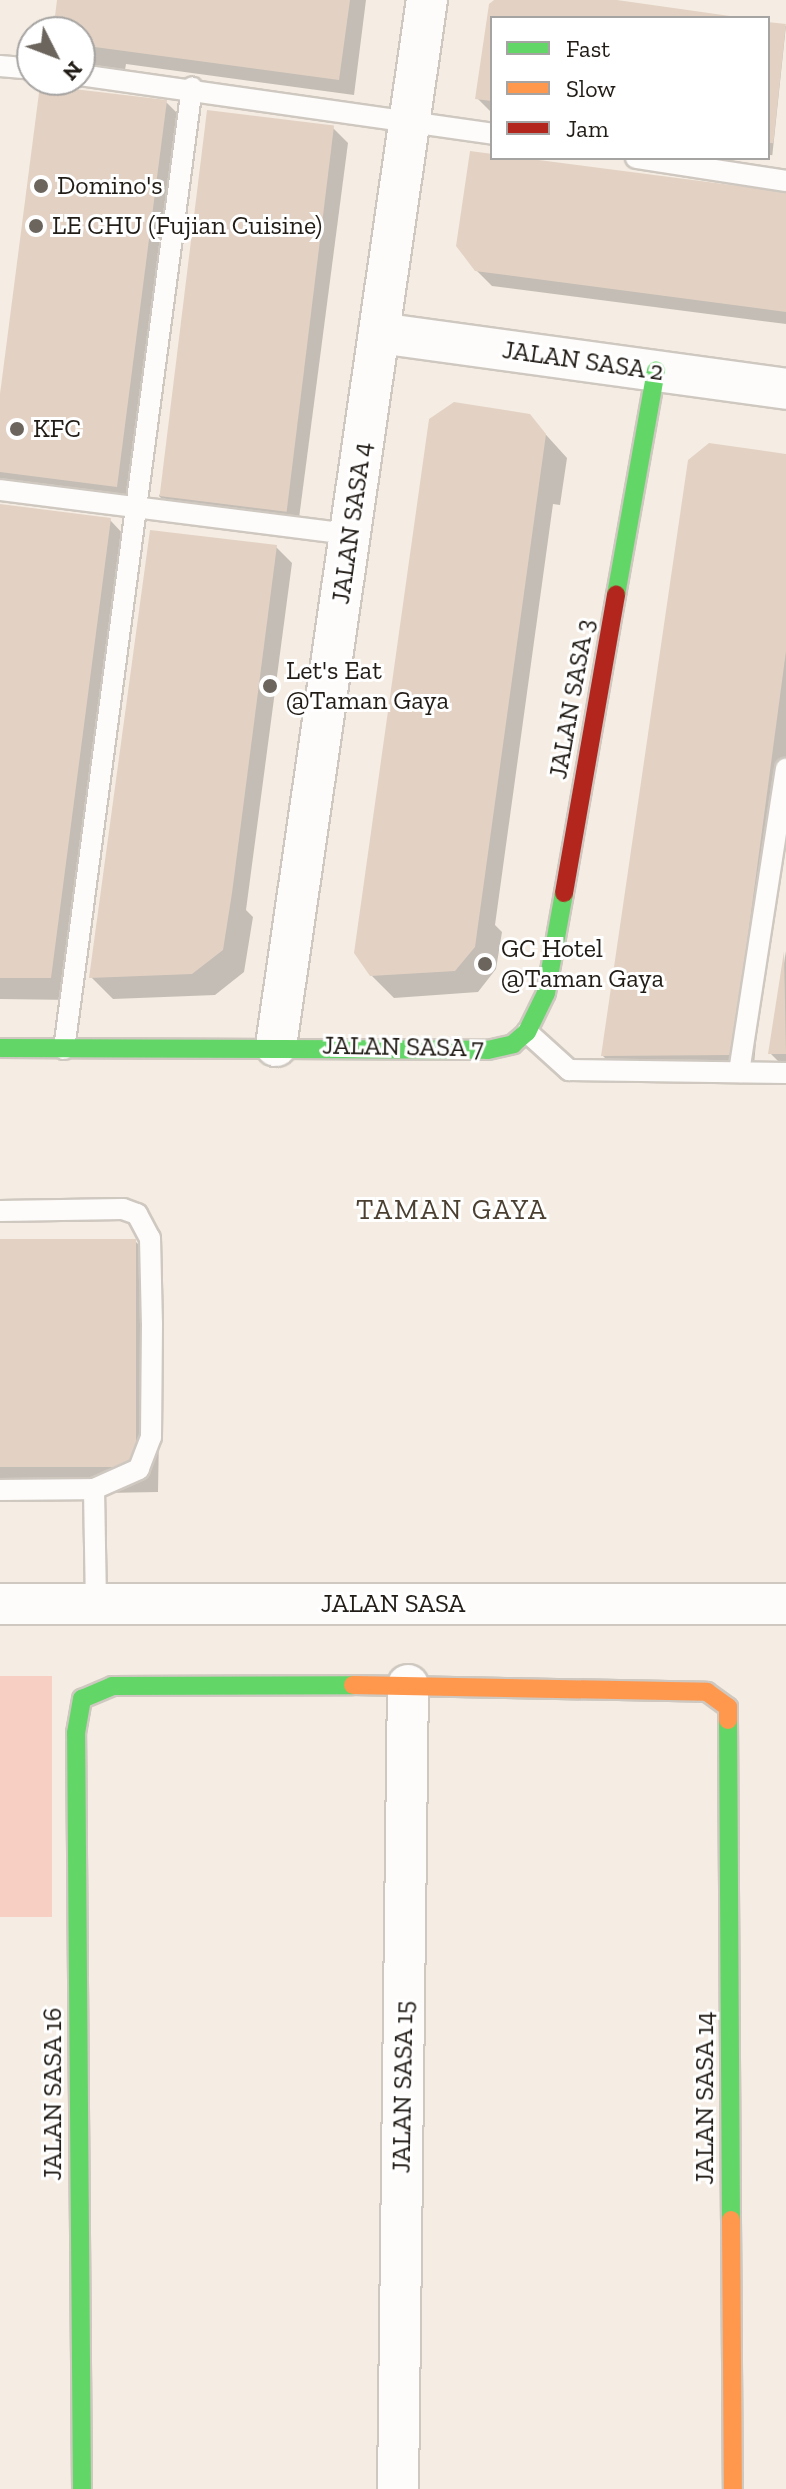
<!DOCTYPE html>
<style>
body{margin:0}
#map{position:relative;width:786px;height:2489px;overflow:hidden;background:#f5ede3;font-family:"Zilla Slab",serif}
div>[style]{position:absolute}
.green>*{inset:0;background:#f8d0c3;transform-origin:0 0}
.shadow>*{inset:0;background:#0003;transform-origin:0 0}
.building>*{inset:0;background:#e3d2c4;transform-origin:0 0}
.roads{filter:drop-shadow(2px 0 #cec8c0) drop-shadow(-2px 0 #cec8c0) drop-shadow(0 2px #cec8c0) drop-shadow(0 -2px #cec8c0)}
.lane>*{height:20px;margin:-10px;padding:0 10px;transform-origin:10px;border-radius:10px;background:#fefcfb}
.street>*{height:40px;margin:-20px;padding:0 20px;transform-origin:20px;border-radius:20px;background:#fefcfb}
.fast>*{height:18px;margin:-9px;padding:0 9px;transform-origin:9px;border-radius:9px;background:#63d668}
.slow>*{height:18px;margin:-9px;padding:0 9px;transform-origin:9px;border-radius:9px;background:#ff974d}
.jam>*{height:18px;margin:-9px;padding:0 9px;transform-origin:9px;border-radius:9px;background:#b3261e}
.dots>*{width:22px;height:22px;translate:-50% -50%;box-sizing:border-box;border:4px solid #fff;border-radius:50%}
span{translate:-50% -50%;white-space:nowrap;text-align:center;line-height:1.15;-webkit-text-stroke:6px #fff;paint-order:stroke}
.poi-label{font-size:26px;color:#211c16}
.left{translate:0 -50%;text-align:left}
.street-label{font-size:26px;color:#211c16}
.neighbourhood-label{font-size:28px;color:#4a3f30;letter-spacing:2px}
.legend{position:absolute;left:490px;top:16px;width:280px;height:144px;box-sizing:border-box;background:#fff;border:2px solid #a6a4a2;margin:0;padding:10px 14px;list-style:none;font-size:24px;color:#211c16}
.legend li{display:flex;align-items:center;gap:16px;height:40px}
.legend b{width:40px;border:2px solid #a6a4a2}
.north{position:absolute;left:16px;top:16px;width:80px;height:80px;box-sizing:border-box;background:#fff;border:2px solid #a6a4a2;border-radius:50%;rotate:132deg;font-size:22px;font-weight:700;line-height:32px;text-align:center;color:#211c16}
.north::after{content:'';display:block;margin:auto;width:28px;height:36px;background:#6b655e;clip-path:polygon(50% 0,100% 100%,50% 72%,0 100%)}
</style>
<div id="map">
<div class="green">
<div style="left:52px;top:1676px;width:241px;height:52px;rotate:90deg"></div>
</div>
<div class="shadow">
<div style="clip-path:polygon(59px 0,366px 0,354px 95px,126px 64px,125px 70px,80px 63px,80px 32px,55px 32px)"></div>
<div style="clip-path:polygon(498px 0,604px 0,728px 18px,492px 18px,492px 113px,477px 98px,491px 6px)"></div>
<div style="left:768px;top:24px;width:18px;height:130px;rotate:6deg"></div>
<div style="clip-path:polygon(166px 102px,182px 118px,132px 501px,8px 486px,0 478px,0 409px)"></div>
<div style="clip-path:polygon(333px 128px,348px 143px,298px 526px,174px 511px,159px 496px)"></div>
<div style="clip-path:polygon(786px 195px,786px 324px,492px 286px,476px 270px)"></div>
<div style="clip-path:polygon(529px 416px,567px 458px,560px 505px,553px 504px,495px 925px,502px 932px,496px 969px,478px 992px,394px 998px,371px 975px)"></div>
<div style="clip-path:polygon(786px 456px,786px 771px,751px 1024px,757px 1031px,753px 1076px,625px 1078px,603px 1056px)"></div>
<div style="clip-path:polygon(0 506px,110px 520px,125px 536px,73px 1000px,0 999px)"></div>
<div style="clip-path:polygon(276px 547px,292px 563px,246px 910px,253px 917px,244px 972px,215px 995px,113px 999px,91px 977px)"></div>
<div style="clip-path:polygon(786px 951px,786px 1069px,770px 1053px)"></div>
<div style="clip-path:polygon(0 1241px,135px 1241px,162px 1268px,158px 1492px,0 1495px)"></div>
</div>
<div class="building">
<div style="clip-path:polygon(57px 0,350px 0,339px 80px,80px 45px,80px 32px,53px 32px)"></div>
<div style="clip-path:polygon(494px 0,617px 0,730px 16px,492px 18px,492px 101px,475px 99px,489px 4px)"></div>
<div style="left:768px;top:22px;width:18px;height:120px;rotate:6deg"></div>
<div style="clip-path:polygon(40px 85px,167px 100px,117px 487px,0 472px,0 394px)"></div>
<div style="left:207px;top:110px;width:128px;height:389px;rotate:7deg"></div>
<div style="clip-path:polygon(470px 151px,786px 192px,786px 312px,475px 271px,456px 246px)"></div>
<div style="clip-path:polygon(454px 402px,530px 414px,546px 434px,475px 947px,455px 971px,370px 976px,354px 953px,429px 419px)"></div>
<div style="clip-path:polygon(709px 443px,786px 454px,786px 651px,732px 1055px,601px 1056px,688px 460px)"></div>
<div style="clip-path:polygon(0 504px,111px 518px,51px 978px,0 978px)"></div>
<div style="clip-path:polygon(150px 530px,277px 545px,232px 893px,223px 950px,192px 974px,89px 978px)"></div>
<div style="clip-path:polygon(784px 951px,786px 1054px,768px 1054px,780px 977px)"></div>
<div style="left:0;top:1239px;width:136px;height:228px"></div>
</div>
<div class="roads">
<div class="lane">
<div style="left:0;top:66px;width:32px;rotate:5deg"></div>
<div style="left:80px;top:75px;width:416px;rotate:8.1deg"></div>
<div style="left:636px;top:158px;width:152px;rotate:8.7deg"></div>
<div style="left:0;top:490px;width:353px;rotate:7.2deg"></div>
<div style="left:527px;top:1032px;width:57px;rotate:42.1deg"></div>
<div style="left:569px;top:1070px;width:217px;rotate:0.8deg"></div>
<div style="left:64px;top:1049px;width:970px;rotate:-82.42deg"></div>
<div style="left:739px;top:1072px;width:307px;rotate:-81.2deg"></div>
<div style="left:0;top:1211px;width:123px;rotate:-0.9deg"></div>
<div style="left:123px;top:1209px;width:15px;rotate:20deg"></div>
<div style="left:137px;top:1214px;width:27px;rotate:62deg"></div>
<div style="left:150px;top:1238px;width:85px;rotate:88.7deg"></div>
<div style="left:152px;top:1323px;width:114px;rotate:90.5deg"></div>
<div style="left:151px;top:1437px;width:34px;rotate:111deg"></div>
<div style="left:139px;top:1469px;width:49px;rotate:156deg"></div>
<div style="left:94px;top:1489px;width:94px;rotate:179.4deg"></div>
<div style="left:94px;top:1489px;width:114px;rotate:89deg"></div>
</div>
<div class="street">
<div style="left:379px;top:333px;width:411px;rotate:7.8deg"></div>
<div style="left:276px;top:1046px;width:1057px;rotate:-81.79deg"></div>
<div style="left:0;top:1604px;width:786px"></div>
<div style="left:398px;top:2489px;width:804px;rotate:-89.29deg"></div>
</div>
<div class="fast">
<div style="left:616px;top:595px;width:228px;rotate:-79.9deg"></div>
<div style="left:0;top:1048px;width:488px;rotate:0.2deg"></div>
<div style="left:488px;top:1050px;width:26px;rotate:-13deg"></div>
<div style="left:513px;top:1044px;width:18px;rotate:-41deg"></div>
<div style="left:527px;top:1032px;width:43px;rotate:-64deg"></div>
<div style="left:546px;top:993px;width:102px;rotate:-79.8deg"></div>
<div style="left:728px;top:1720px;width:500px;rotate:89.66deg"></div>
<div style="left:82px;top:2489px;width:756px;rotate:-90.45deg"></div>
<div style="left:76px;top:1733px;width:35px;rotate:-80deg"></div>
<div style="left:82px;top:1699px;width:33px;rotate:-23deg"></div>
<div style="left:112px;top:1686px;width:241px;rotate:-0.2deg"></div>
</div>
<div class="slow">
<div style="left:353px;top:1685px;width:354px;rotate:1.1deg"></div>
<div style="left:707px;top:1692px;width:26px;rotate:36deg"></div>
<div style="left:728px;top:1707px;width:13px;rotate:90deg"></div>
<div style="left:731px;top:2220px;width:269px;rotate:89.6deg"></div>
</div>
<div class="jam">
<div style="left:564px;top:893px;width:303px;rotate:-80.1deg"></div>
</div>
</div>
<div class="dots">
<div style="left:41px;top:186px;background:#6b655e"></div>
<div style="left:36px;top:226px;background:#6b655e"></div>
<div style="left:17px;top:429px;background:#6b655e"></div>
<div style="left:270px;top:686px;background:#6b655e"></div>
<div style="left:485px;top:964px;background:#6b655e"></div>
</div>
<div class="poi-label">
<span class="left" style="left:57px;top:186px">Domino's</span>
<span class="left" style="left:52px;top:226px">LE CHU (Fujian Cuisine)</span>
<span class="left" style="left:33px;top:429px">KFC</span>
<span class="left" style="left:286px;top:686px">Let's Eat<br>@Taman Gaya</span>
<span class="left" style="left:501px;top:964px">GC Hotel<br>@Taman Gaya</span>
</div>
<div class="street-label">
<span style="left:583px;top:361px;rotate:8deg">JALAN SASA 2</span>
<span style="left:352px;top:523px;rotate:-82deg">JALAN SASA 4</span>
<span style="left:572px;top:699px;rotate:-80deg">JALAN SASA 3</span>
<span style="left:403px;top:1047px;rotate:1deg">JALAN SASA 7</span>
<span style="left:393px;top:1604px">JALAN SASA</span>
<span style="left:403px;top:2087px;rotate:-89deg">JALAN SASA 15</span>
<span style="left:53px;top:2094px;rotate:-90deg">JALAN SASA 16</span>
<span style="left:705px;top:2098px;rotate:-90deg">JALAN SASA 14</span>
</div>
<div class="neighbourhood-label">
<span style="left:452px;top:1210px">TAMAN GAYA</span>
</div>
<ul class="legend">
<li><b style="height:10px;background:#63d668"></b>Fast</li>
<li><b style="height:10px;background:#ff974d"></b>Slow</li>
<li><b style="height:10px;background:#b3261e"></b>Jam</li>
</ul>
<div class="north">N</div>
</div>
